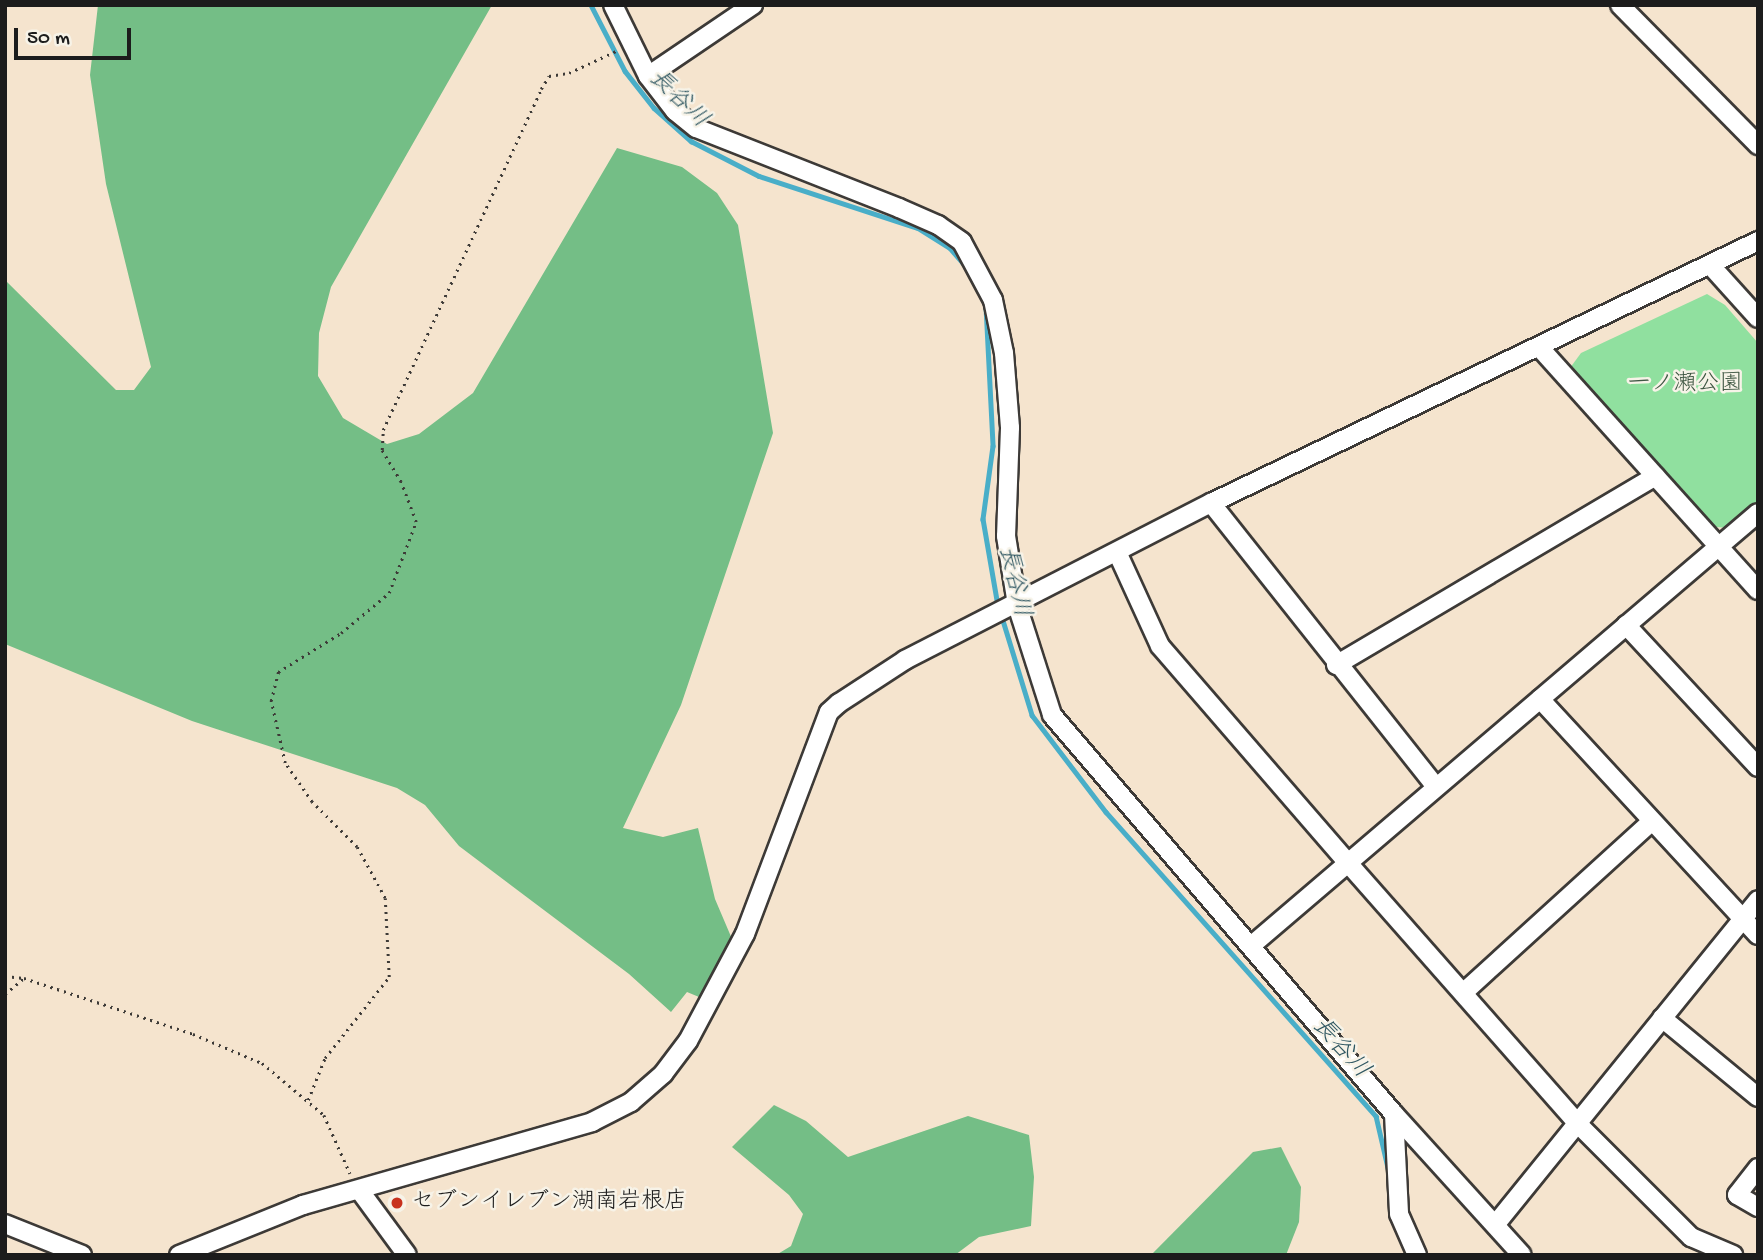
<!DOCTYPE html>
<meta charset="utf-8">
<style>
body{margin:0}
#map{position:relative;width:1763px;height:1260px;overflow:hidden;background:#f5e4ce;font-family:"Gochi Hand","Klee One",sans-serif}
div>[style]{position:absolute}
.green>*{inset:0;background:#90e09f}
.forest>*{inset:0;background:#74be86}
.stream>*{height:4.5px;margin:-2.25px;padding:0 2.25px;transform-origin:2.25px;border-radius:2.25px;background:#49aec8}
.path>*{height:2.5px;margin-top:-1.25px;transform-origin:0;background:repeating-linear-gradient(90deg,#3d3a37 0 2px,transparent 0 7px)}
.roads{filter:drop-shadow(2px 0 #3d3a37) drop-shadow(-2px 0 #3d3a37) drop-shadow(0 2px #3d3a37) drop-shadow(0 -2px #3d3a37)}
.minor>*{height:18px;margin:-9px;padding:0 9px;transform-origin:9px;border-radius:9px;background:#fff}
.dots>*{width:19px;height:19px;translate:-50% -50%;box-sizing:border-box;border:4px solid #f7f3e8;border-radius:50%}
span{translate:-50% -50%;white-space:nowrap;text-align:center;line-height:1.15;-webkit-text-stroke:5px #f7f3e8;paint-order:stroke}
.park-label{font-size:23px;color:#3f5743}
.poi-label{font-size:23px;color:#1c1c1c}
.left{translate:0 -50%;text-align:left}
.water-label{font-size:24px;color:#2e5661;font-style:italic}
.frame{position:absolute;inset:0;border:7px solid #1c1c1c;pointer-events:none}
.scale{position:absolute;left:14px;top:28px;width:117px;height:32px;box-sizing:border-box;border:4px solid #1c1c1c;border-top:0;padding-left:9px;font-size:21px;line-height:24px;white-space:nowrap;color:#1c1c1c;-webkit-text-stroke:5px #f7f3e8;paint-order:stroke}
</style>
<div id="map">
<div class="green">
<div style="clip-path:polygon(1707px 294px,1725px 305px,1758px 343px,1758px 503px,1730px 528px,1715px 527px,1570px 368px,1581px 353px)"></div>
</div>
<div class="forest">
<div style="clip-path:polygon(98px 5px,492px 5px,331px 287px,319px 333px,318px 376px,343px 418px,387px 444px,419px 434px,473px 393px,617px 148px,682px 167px,717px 193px,738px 225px,773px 433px,681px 705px,623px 828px,663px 837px,698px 828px,715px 899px,735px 946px,699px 997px,687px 992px,671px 1012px,629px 974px,459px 846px,425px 805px,397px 788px,192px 721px,5px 644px,5px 280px,116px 390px,134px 390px,151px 367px,106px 184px,90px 75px)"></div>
<div style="clip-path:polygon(774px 1105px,806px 1121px,848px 1157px,968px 1116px,1029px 1135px,1034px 1177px,1031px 1226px,979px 1237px,955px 1255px,776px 1255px,791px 1246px,803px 1214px,789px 1195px,732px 1147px)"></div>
<div style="clip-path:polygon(1281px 1147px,1301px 1187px,1299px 1222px,1286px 1255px,1151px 1255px,1253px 1152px)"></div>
</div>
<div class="stream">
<div style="left:591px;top:5px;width:74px;rotate:62.7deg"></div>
<div style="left:625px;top:71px;width:47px;rotate:51.9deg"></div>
<div style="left:654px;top:108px;width:50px;rotate:41.7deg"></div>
<div style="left:691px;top:141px;width:76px;rotate:27.2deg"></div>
<div style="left:759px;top:176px;width:167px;rotate:18.1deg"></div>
<div style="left:918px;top:228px;width:38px;rotate:32deg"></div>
<div style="left:950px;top:248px;width:23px;rotate:49deg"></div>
<div style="left:986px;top:306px;width:140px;rotate:87.1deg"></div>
<div style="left:993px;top:446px;width:74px;rotate:97.8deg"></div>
<div style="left:983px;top:519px;width:88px;rotate:80.2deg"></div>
<div style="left:1001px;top:614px;width:106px;rotate:72.9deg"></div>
<div style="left:1032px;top:715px;width:122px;rotate:52.7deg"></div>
<div style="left:1106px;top:812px;width:407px;rotate:48.4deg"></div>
<div style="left:1376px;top:1116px;width:57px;rotate:76.9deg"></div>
</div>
<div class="path">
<div style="left:5px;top:976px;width:19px;rotate:6deg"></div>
<div style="left:24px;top:978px;width:178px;rotate:18.3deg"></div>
<div style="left:193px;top:1034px;width:75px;rotate:22.8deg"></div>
<div style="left:262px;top:1063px;width:81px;rotate:40deg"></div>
<div style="left:324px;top:1115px;width:64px;rotate:65.9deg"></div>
<div style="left:5px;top:994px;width:25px;rotate:-40deg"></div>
<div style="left:308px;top:1100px;width:45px;rotate:-68deg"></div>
<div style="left:325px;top:1058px;width:103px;rotate:-51.7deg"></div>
<div style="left:389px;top:977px;width:79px;rotate:-92.9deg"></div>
<div style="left:385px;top:898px;width:58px;rotate:-118.8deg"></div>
<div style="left:357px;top:847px;width:64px;rotate:-135deg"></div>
<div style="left:312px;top:802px;width:47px;rotate:-124.7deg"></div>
<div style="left:285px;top:763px;width:64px;rotate:-102.7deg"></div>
<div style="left:271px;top:701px;width:30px;rotate:-76deg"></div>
<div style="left:278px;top:672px;width:74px;rotate:-31.8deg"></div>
<div style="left:341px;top:633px;width:62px;rotate:-39.8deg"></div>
<div style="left:389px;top:593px;width:76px;rotate:-69.2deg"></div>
<div style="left:416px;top:522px;width:43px;rotate:-110.6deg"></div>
<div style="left:401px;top:482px;width:37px;rotate:-121deg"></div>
<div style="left:382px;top:450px;width:20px;rotate:-87deg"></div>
<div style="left:383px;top:430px;width:376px;rotate:-65.1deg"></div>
<div style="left:541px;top:89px;width:15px;rotate:-58deg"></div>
<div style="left:549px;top:76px;width:20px;rotate:-9deg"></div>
<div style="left:569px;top:73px;width:54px;rotate:-25.1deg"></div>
</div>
<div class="roads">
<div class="minor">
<div style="left:613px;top:5px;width:79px;rotate:63.8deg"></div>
<div style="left:648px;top:76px;width:44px;rotate:52.4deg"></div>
<div style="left:675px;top:111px;width:27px;rotate:39deg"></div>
<div style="left:696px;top:128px;width:218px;rotate:21.5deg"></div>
<div style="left:899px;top:208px;width:43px;rotate:23.6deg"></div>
<div style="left:938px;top:225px;width:29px;rotate:35deg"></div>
<div style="left:962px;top:242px;width:66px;rotate:61.9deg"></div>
<div style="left:993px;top:300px;width:54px;rotate:78.3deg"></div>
<div style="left:1004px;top:353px;width:75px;rotate:85.4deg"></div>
<div style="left:1010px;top:428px;width:108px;rotate:92.1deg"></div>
<div style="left:1006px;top:536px;width:70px;rotate:80.9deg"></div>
<div style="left:1017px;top:605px;width:115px;rotate:72.3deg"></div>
<div style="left:1052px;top:715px;width:526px;rotate:49.4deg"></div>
<div style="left:1394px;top:1114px;width:190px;rotate:47.8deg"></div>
<div style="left:1620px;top:5px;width:197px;rotate:45.4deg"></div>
<div style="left:648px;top:76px;width:127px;rotate:-34.1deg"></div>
<div style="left:1711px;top:266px;width:70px;rotate:47.9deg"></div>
<div style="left:1539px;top:347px;width:327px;rotate:48deg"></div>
<div style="left:1211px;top:503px;width:362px;rotate:51.6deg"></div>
<div style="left:1117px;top:552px;width:103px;rotate:65.4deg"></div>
<div style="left:1160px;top:646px;width:287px;rotate:49.1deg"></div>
<div style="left:1348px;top:863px;width:348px;rotate:48.6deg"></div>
<div style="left:1578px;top:1124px;width:160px;rotate:45deg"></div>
<div style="left:1691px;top:1237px;width:46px;rotate:23.2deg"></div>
<div style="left:1626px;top:625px;width:194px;rotate:47.1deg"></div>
<div style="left:1336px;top:665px;width:371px;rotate:-30.6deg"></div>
<div style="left:1540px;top:699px;width:321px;rotate:47.3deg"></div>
<div style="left:1252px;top:945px;width:665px;rotate:-40.49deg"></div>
<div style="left:1463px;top:993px;width:254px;rotate:-42.3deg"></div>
<div style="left:1662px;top:1018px;width:124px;rotate:39.5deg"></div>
<div style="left:1394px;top:1114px;width:100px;rotate:87.1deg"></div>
<div style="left:1399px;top:1214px;width:45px;rotate:66.3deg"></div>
<div style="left:1758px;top:1168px;width:34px;rotate:128deg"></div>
<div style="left:1737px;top:1195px;width:24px;rotate:30deg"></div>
<div style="left:360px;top:1191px;width:79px;rotate:53.7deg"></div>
<div style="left:5px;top:1224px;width:83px;rotate:21.9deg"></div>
<div style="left:1495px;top:1225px;width:418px;rotate:-51deg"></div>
<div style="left:179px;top:1255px;width:134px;rotate:-22deg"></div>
<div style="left:303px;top:1205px;width:301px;rotate:-16deg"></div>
<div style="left:592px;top:1122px;width:44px;rotate:-27.1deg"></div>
<div style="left:631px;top:1102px;width:43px;rotate:-41.2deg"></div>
<div style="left:663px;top:1074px;width:41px;rotate:-52.9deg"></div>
<div style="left:688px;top:1041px;width:121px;rotate:-62deg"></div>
<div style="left:745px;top:934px;width:237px;rotate:-69.3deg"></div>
<div style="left:829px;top:712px;width:13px;rotate:-42deg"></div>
<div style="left:839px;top:703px;width:79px;rotate:-33.1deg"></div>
<div style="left:905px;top:660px;width:344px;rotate:-27.2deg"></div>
<div style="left:1211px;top:503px;width:607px;rotate:-25.59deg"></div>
</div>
</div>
<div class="dots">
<div style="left:397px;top:1203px;background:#c8321e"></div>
</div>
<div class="park-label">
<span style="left:1685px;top:385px">一ノ瀬公園</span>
</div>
<div class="poi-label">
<span class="left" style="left:411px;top:1203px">セブンイレブン湖南岩根店</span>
</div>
<div class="water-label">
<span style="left:678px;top:100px;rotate:44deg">長谷川</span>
<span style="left:1013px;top:582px;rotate:77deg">長谷川</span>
<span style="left:1340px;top:1049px;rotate:48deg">長谷川</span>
</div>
<div class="frame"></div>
<div class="scale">50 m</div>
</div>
